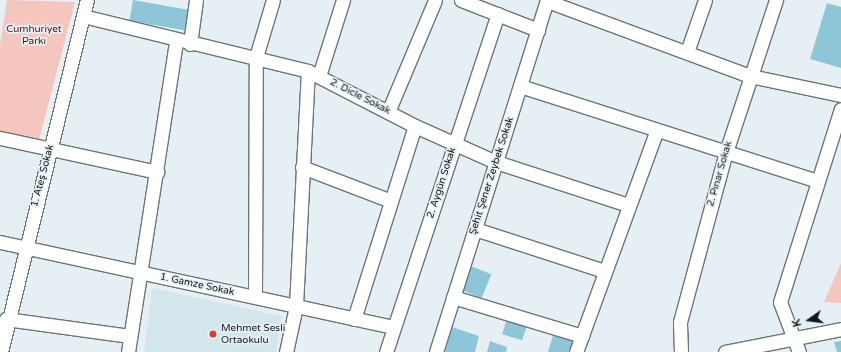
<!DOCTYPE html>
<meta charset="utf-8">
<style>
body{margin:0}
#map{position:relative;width:841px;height:352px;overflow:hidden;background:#e6f0f4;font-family:"Varela Round",sans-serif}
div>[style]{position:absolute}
.built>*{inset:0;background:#d2e6ec}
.green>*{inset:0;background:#f5c6be}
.building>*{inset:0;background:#8ec6d7;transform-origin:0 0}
.roads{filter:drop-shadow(1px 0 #6c7578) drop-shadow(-1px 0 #6c7578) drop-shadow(0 1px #6c7578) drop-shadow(0 -1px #6c7578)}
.minor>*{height:13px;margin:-6.5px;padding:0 6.5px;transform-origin:6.5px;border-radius:6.5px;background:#fff}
.dots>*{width:11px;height:11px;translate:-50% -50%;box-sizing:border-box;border:2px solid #e6f0f4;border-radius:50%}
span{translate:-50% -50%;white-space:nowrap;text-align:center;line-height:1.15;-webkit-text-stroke:3.5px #e6f0f4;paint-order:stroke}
.park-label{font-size:10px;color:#4f110c}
.street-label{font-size:10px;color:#131618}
.poi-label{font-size:10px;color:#131618}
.left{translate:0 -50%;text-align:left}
.north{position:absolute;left:789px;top:300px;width:40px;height:40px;-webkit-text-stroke:3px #e6f0f4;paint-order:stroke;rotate:256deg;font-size:11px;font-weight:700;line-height:16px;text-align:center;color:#131618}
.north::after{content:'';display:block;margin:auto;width:14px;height:18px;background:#131618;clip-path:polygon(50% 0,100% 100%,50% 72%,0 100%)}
</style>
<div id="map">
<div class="built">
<div style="clip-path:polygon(152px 288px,282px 316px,276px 352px,144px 352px)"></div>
</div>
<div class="green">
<div style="clip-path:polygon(7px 0,75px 2px,39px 140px,0 132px,0 45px)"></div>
<div style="clip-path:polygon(841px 263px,841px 303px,824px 302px)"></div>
</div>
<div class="building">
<div style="left:133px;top:0;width:57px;height:21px;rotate:10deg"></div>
<div style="clip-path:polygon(827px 3px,841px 7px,841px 68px,810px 59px)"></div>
<div style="left:471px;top:266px;width:22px;height:26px;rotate:22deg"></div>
<div style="left:508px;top:315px;width:21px;height:20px;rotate:17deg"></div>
<div style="clip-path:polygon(452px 327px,479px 336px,475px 352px,445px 352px)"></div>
<div style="clip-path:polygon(554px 333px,574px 340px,570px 352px,548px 352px)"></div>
<div style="clip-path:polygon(490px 341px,507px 347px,506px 352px,487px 352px)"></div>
<div style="clip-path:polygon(841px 341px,841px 352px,837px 352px,834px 342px)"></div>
</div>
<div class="roads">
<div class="minor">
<div style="left:461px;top:0;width:83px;rotate:21.3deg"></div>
<div style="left:547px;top:1px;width:216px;rotate:20.3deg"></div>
<div style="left:750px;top:76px;width:93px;rotate:11.8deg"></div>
<div style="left:83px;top:16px;width:232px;rotate:13.7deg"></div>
<div style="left:308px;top:71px;width:120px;rotate:27.2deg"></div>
<div style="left:415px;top:126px;width:89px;rotate:24deg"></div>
<div style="left:496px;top:162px;width:139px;rotate:18deg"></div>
<div style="left:190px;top:44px;width:44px;rotate:-82.2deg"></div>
<div style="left:687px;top:52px;width:55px;rotate:-70.9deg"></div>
<div style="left:319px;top:76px;width:80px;rotate:-72.5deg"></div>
<div style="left:520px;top:86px;width:312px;rotate:17.7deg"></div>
<div style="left:388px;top:112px;width:121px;rotate:-67.2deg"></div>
<div style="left:0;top:138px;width:161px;rotate:12.2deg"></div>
<div style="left:302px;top:167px;width:95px;rotate:20.9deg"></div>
<div style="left:475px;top:229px;width:136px;rotate:18deg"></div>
<div style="left:0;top:242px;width:403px;rotate:12.2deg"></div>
<div style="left:255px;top:297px;width:240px;rotate:-89.8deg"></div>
<div style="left:256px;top:57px;width:59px;rotate:-73.4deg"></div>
<div style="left:453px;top:297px;width:135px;rotate:16.8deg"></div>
<div style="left:354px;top:319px;width:202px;rotate:-72.5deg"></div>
<div style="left:1px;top:326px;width:9px;rotate:-54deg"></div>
<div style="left:6px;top:319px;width:125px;rotate:7.8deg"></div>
<div style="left:1px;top:352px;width:362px;rotate:-76.3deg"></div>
<div style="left:128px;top:352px;width:315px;rotate:-81.2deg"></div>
<div style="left:286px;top:352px;width:47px;rotate:-77.7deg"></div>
<div style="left:296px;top:306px;width:235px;rotate:-87.1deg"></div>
<div style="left:386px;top:352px;width:356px;rotate:-71.7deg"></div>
<div style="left:436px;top:352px;width:369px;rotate:-72.5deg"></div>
<div style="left:576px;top:352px;width:236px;rotate:-70deg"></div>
<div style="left:681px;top:352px;width:30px;rotate:-92deg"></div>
<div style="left:680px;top:322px;width:176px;rotate:-74.9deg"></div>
<div style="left:726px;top:152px;width:160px;rotate:-71.8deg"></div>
<div style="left:725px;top:352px;width:118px;rotate:-11.2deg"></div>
<div style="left:799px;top:352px;width:53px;rotate:-110.8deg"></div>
<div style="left:780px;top:302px;width:202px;rotate:-72.5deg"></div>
</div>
</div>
<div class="dots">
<div style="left:213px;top:334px;background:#d04336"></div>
</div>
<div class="park-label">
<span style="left:34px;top:35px">Cumhuriyet<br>Parkı</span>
</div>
<div class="street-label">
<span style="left:360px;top:97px;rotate:27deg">2. Dicle Sokak</span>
<span style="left:720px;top:174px;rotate:-74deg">2. Pınar Sokak</span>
<span style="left:43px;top:176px;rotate:-75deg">1. Ateş Sokak</span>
<span style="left:492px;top:176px;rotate:-72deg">Şehit Şener Zeybek Sokak</span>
<span style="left:442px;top:183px;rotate:-72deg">2. Aygün Sokak</span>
<span style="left:197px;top:285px;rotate:12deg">1. Gamze Sokak</span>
</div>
<div class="poi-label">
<span class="left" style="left:221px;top:334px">Mehmet Sesli<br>Ortaokulu</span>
</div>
<div class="north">K</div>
</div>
